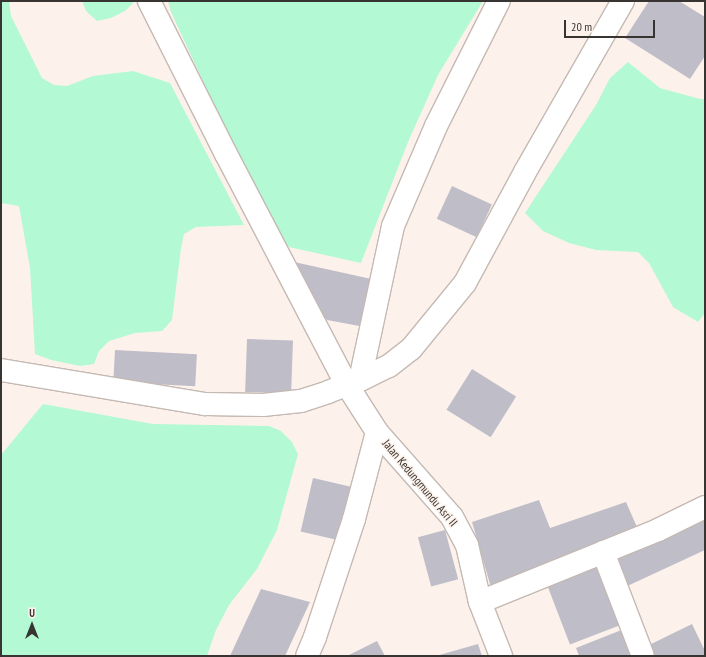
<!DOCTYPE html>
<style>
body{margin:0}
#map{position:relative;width:706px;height:657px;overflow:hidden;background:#fdf2eb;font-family:"PT Sans Narrow",sans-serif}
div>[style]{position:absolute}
.green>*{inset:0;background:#b3f9d3}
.building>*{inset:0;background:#bebdc8;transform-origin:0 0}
.roads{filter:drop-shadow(1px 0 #c4b9b3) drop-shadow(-1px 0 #c4b9b3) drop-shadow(0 1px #c4b9b3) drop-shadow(0 -1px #c4b9b3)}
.street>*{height:22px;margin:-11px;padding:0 11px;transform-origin:11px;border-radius:11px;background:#fff}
span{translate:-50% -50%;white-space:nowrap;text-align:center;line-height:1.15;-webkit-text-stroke:3px #fdf2eb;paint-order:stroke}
.street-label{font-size:12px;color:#383431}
.frame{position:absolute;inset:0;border:2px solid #383431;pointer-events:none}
.north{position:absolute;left:12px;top:605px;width:40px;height:40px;-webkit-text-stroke:3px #fdf2eb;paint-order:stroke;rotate:0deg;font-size:11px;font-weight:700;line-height:16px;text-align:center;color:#383431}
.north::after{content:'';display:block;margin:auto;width:14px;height:18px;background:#383431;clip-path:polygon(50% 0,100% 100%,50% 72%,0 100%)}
.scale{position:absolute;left:564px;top:20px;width:91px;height:18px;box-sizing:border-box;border:2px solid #383431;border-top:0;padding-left:5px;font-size:12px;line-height:14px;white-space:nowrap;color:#383431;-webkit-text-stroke:3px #fdf2eb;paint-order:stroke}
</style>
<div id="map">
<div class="green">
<div style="clip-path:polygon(1px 1px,9px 1px,11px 16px,42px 78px,54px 85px,67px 86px,93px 76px,133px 71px,170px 83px,244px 225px,196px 227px,184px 234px,181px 248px,172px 320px,162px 331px,135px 333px,109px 341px,99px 351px,94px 364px,80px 366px,51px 360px,35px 354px,30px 268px,19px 206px,1px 203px)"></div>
<div style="clip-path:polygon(82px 1px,135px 1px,125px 11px,111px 18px,97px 21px,86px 11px)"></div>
<div style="clip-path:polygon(168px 1px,483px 1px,438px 75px,408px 142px,361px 263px,289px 247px,263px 211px,171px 12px)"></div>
<div style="clip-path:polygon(628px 62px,660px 88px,700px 99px,705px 99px,705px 313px,698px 322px,673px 307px,649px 263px,638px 252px,596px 250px,569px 243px,543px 231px,525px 213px,596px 105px,610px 78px)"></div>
<div style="clip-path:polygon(43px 404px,153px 424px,269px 426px,281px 431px,292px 442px,298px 454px,277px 530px,257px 569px,229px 605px,216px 630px,207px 656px,1px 656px,1px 455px)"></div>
</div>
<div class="building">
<div style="clip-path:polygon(649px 1px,679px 1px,705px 17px,705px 56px,690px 79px,625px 38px)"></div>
<div style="left:452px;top:186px;width:44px;height:36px;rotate:25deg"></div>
<div style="clip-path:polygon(294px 262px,376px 280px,365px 327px,327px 320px,299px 288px)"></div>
<div style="left:247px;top:339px;width:46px;height:53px;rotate:2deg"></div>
<div style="left:115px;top:350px;width:82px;height:32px;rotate:3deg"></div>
<div style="left:472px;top:369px;width:52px;height:48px;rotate:32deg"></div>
<div style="left:313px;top:478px;width:39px;height:55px;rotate:13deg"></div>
<div style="clip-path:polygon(539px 500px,550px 528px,626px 502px,640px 534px,492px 591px,472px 522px)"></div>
<div style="clip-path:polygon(705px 516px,705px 550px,623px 588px,609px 556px)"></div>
<div style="left:445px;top:530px;width:51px;height:28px;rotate:75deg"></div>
<div style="left:598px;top:564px;width:65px;height:55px;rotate:69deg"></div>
<div style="clip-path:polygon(261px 589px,310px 602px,285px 656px,230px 656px)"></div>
<div style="clip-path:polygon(692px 624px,705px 651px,705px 656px,649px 656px,645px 647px)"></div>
<div style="clip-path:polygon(624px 629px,633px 653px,625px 656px,579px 656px,576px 648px)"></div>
<div style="clip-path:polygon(377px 641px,385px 656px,347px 656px)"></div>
<div style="clip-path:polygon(478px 644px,482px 656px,436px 656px)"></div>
</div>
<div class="roads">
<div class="street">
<div style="left:149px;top:1px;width:171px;rotate:63.3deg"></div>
<div style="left:226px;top:154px;width:261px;rotate:62.4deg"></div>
<div style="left:347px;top:385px;width:56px;rotate:57.4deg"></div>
<div style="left:377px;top:432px;width:113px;rotate:48.6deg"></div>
<div style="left:452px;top:517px;width:32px;rotate:62deg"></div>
<div style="left:467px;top:545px;width:58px;rotate:77.2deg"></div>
<div style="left:480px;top:602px;width:58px;rotate:68.7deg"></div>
<div style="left:1px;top:370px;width:207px;rotate:9.5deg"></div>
<div style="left:205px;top:404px;width:58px;rotate:1deg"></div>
<div style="left:263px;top:405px;width:38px;rotate:-6deg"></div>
<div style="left:301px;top:401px;width:28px;rotate:-18deg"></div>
<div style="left:328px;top:392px;width:34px;rotate:-21deg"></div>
<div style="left:360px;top:380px;width:32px;rotate:-26deg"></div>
<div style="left:389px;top:366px;width:28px;rotate:-38deg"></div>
<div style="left:411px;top:349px;width:85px;rotate:-50.7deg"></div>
<div style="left:465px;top:283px;width:126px;rotate:-61.6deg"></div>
<div style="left:525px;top:172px;width:197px;rotate:-60.2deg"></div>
<div style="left:360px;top:380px;width:157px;rotate:-77.9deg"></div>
<div style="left:393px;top:226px;width:109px;rotate:-66.7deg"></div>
<div style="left:436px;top:126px;width:140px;rotate:-63.3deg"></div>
<div style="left:603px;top:552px;width:111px;rotate:69deg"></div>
<div style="left:480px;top:602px;width:192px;rotate:-22deg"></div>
<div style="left:658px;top:530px;width:52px;rotate:-26.1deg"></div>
<div style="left:307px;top:656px;width:21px;rotate:-67deg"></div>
<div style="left:315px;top:637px;width:124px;rotate:-71.7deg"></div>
<div style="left:354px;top:519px;width:90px;rotate:-75.2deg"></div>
</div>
</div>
<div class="street-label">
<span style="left:420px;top:483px;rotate:50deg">Jalan Kedungmundu Asri II</span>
</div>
<div class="frame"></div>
<div class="north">U</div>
<div class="scale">20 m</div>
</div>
